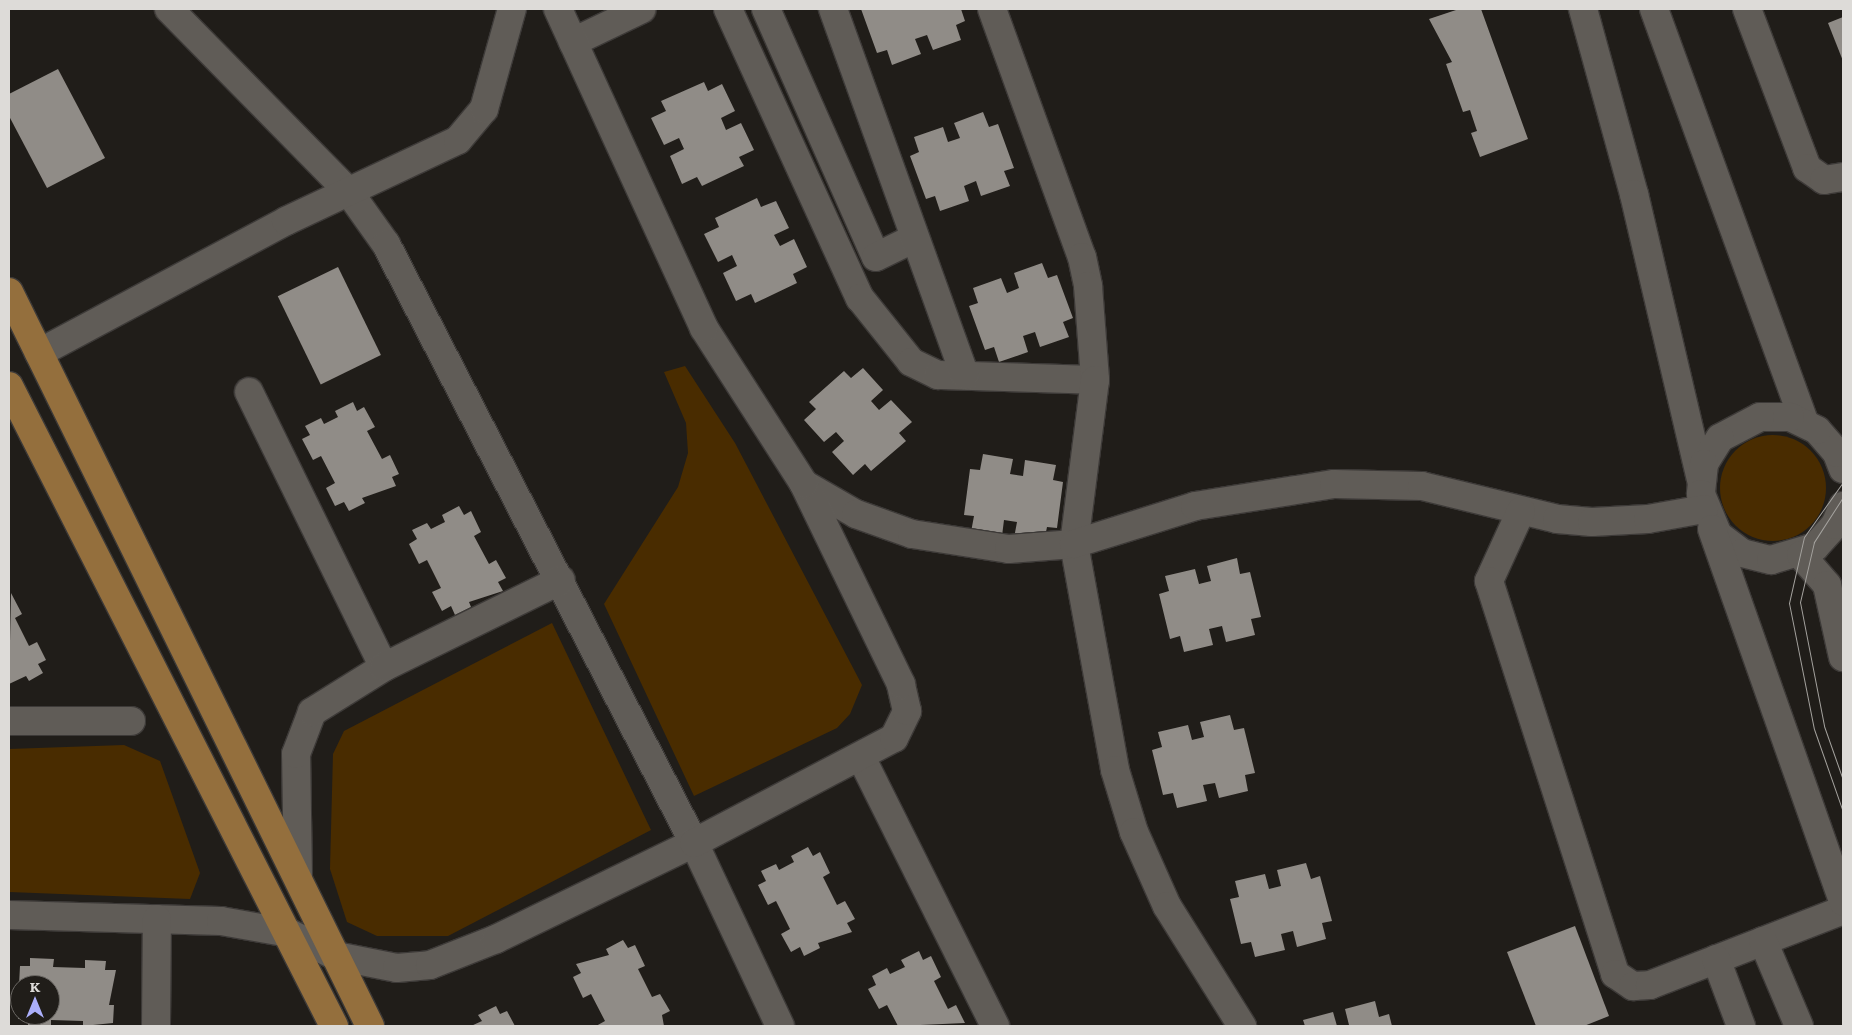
<!DOCTYPE html>
<style>
body{margin:0}
#map{position:relative;width:1852px;height:1035px;overflow:hidden;background:#201d19;font-family:Literata,serif}
div>[style]{position:absolute}
.green>*{inset:0;background:#492c00}
.round{border-radius:50%}
.building>*{inset:0;background:#908c87;transform-origin:0 0}
.roads{filter:drop-shadow(1px 0 #3d3a38) drop-shadow(-1px 0 #3d3a38) drop-shadow(0 1px #3d3a38) drop-shadow(0 -1px #3d3a38)}
.minor>*{height:28px;margin:-14px;padding:0 14px;transform-origin:14px;border-radius:14px;background:#605c57}
.major>*{height:28px;margin:-14px;padding:0 14px;transform-origin:14px;border-radius:14px;background:#946f3d}
.tram>*{height:1px;margin:-0.5px;padding:0 0.5px;transform-origin:0.5px;border-radius:0.5px;background:#a4a29e}
span{translate:-50% -50%;white-space:nowrap;text-align:center;line-height:1.15;-webkit-text-stroke:5px #201d19;paint-order:stroke}
.frame{position:absolute;inset:0;border:10px solid #dddbd8;pointer-events:none}
.north{position:absolute;left:10px;top:975px;width:50px;height:50px;box-sizing:border-box;background:#201d19;border:1px solid #6c6965;border-radius:50%;rotate:0deg;font-size:14px;font-weight:700;line-height:20px;text-align:center;color:#dddbd8}
.north::after{content:'';display:block;margin:auto;width:18px;height:22px;background:#abaffb;clip-path:polygon(50% 0,100% 100%,50% 72%,0 100%)}
</style>
<div id="map">
<div class="green">
<div style="clip-path:polygon(685px 366px,735px 443px,862px 685px,850px 714px,837px 728px,694px 796px,604px 604px,678px 487px,688px 453px,686px 423px,664px 372px)"></div>
<div class="round" style="left:1720px;top:435px;width:106px;height:106px"></div>
<div style="clip-path:polygon(552px 623px,651px 830px,448px 936px,377px 936px,347px 922px,330px 869px,333px 754px,344px 731px)"></div>
<div style="clip-path:polygon(124px 745px,160px 761px,200px 873px,190px 899px,9px 892px,9px 749px)"></div>
</div>
<div class="building">
<div style="clip-path:polygon(861px 9px,961px 9px,965px 21px,956px 25px,961px 40px,933px 50px,927px 35px,915px 39px,921px 54px,892px 65px,887px 50px,877px 53px)"></div>
<div style="clip-path:polygon(1459px 9px,1481px 9px,1528px 139px,1480px 157px,1471px 133px,1477px 131px,1470px 110px,1463px 112px,1446px 64px,1452px 62px,1429px 19px)"></div>
<div style="clip-path:polygon(1843px 17px,1843px 61px,1828px 23px)"></div>
<div style="clip-path:polygon(58px 69px,105px 158px,47px 188px,9px 116px,9px 94px)"></div>
<div style="clip-path:polygon(704px 82px,708px 91px,722px 84px,735px 111px,721px 118px,726px 130px,741px 123px,754px 150px,739px 157px,744px 166px,702px 186px,697px 177px,682px 184px,670px 156px,684px 149px,679px 138px,664px 145px,651px 118px,666px 111px,661px 101px)"></div>
<div style="clip-path:polygon(983px 112px,989px 127px,998px 124px,1014px 168px,1004px 171px,1010px 186px,981px 196px,976px 181px,964px 186px,969px 201px,940px 211px,935px 196px,926px 199px,910px 156px,919px 152px,914px 137px,943px 127px,948px 142px,960px 138px,954px 123px)"></div>
<div style="clip-path:polygon(757px 198px,761px 207px,776px 201px,789px 228px,774px 235px,780px 246px,794px 239px,807px 267px,793px 274px,797px 283px,755px 303px,751px 294px,736px 301px,723px 273px,737px 266px,732px 255px,718px 262px,704px 234px,719px 227px,715px 218px)"></div>
<div style="clip-path:polygon(1042px 263px,1048px 278px,1057px 275px,1073px 318px,1063px 322px,1069px 337px,1040px 347px,1035px 332px,1023px 336px,1028px 352px,999px 362px,994px 347px,985px 350px,969px 306px,978px 303px,973px 288px,1001px 278px,1007px 293px,1019px 288px,1014px 273px)"></div>
<div style="left:338px;top:267px;width:98px;height:67px;rotate:64deg"></div>
<div style="clip-path:polygon(863px 368px,883px 390px,871px 401px,879px 410px,891px 400px,912px 422px,899px 433px,906px 441px,871px 471px,865px 464px,853px 475px,832px 452px,844px 441px,836px 432px,824px 442px,804px 420px,816px 409px,809px 402px,844px 371px,851px 378px)"></div>
<div style="clip-path:polygon(353px 402px,357px 411px,364px 407px,375px 427px,367px 431px,382px 459px,390px 455px,399px 474px,392px 477px,396px 486px,362px 498px,365px 503px,349px 511px,344px 502px,335px 506px,326px 488px,335px 483px,321px 456px,313px 460px,302px 439px,310px 435px,305px 426px,321px 418px,324px 424px,338px 417px,335px 411px)"></div>
<div style="clip-path:polygon(983px 454px,1013px 459px,1010px 474px,1023px 476px,1025px 460px,1056px 465px,1053px 480px,1063px 482px,1057px 528px,1047px 527px,1044px 542px,1014px 538px,1017px 522px,1004px 520px,1002px 536px,971px 532px,974px 516px,964px 515px,970px 469px,980px 470px)"></div>
<div style="clip-path:polygon(459px 506px,464px 515px,471px 511px,481px 532px,474px 536px,489px 564px,496px 560px,506px 578px,498px 582px,503px 591px,469px 602px,471px 607px,455px 615px,451px 606px,442px 611px,432px 592px,441px 588px,427px 560px,419px 564px,409px 544px,417px 539px,412px 530px,427px 523px,431px 529px,445px 522px,442px 515px)"></div>
<div style="clip-path:polygon(1237px 558px,1240px 574px,1250px 572px,1261px 617px,1251px 619px,1255px 635px,1226px 642px,1222px 626px,1209px 629px,1213px 645px,1184px 652px,1180px 636px,1170px 639px,1159px 594px,1169px 591px,1165px 576px,1195px 569px,1199px 584px,1211px 581px,1207px 566px)"></div>
<div style="clip-path:polygon(11px 593px,22px 614px,15px 618px,29px 646px,37px 642px,46px 660px,38px 664px,43px 673px,29px 681px,26px 676px,9px 684px,9px 690px)"></div>
<div style="clip-path:polygon(1230px 715px,1234px 730px,1244px 728px,1255px 773px,1245px 775px,1248px 791px,1219px 798px,1215px 783px,1203px 785px,1207px 801px,1177px 808px,1173px 793px,1163px 795px,1152px 750px,1162px 747px,1158px 732px,1188px 725px,1192px 740px,1204px 737px,1200px 722px)"></div>
<div style="clip-path:polygon(808px 847px,813px 856px,820px 852px,830px 873px,823px 877px,837px 905px,845px 901px,855px 919px,847px 923px,852px 932px,818px 943px,820px 948px,804px 956px,800px 947px,791px 952px,781px 934px,790px 929px,776px 901px,768px 905px,758px 885px,766px 881px,761px 871px,776px 864px,779px 870px,794px 862px,791px 856px)"></div>
<div style="clip-path:polygon(1306px 863px,1311px 879px,1320px 876px,1332px 921px,1322px 923px,1326px 939px,1297px 947px,1293px 931px,1281px 934px,1285px 950px,1255px 957px,1251px 942px,1241px 944px,1230px 899px,1239px 897px,1235px 881px,1265px 874px,1269px 889px,1281px 886px,1277px 870px)"></div>
<div style="clip-path:polygon(1575px 926px,1609px 1016px,1584px 1026px,1536px 1026px,1507px 952px)"></div>
<div style="clip-path:polygon(623px 940px,628px 948px,635px 945px,645px 966px,638px 969px,652px 997px,660px 994px,670px 1011px,662px 1015px,664px 1026px,596px 1026px,605px 1021px,591px 994px,583px 998px,573px 977px,581px 973px,576px 964px,609px 955px,606px 949px)"></div>
<div style="clip-path:polygon(919px 951px,923px 960px,931px 956px,941px 977px,934px 981px,948px 1009px,956px 1005px,965px 1023px,898px 1026px,887px 1005px,879px 1009px,868px 989px,876px 985px,872px 976px,887px 968px,890px 974px,905px 967px,901px 960px)"></div>
<div style="clip-path:polygon(30px 958px,54px 959px,53px 967px,85px 968px,85px 960px,106px 961px,105px 970px,116px 970px,109px 1005px,114px 1005px,113px 1023px,83px 1026px,83px 1021px,51px 1020px,51px 1026px,28px 1026px,28px 1019px,18px 1019px,18px 1007px,20px 1015px,50px 1015px,50px 985px,19px 985px,20px 966px,30px 966px)"></div>
<div style="clip-path:polygon(1375px 1001px,1379px 1017px,1389px 1014px,1392px 1026px,1346px 1026px,1349px 1025px,1345px 1009px)"></div>
<div style="clip-path:polygon(496px 1006px,500px 1014px,507px 1011px,515px 1026px,471px 1026px,482px 1021px,478px 1015px)"></div>
<div style="clip-path:polygon(1333px 1012px,1337px 1026px,1305px 1026px,1303px 1020px)"></div>
</div>
<div class="roads">
<div class="minor">
<div style="left:169px;top:9px;width:257px;rotate:45.5deg"></div>
<div style="left:349px;top:192px;width:64px;rotate:54.6deg"></div>
<div style="left:386px;top:244px;width:674px;rotate:62.79deg"></div>
<div style="left:694px;top:843px;width:202px;rotate:64.8deg"></div>
<div style="left:728px;top:9px;width:318px;rotate:65.5deg"></div>
<div style="left:860px;top:298px;width:82px;rotate:51.4deg"></div>
<div style="left:911px;top:362px;width:30px;rotate:26deg"></div>
<div style="left:938px;top:375px;width:157px;rotate:1.8deg"></div>
<div style="left:766px;top:9px;width:271px;rotate:66.1deg"></div>
<div style="left:876px;top:257px;width:43px;rotate:-26deg"></div>
<div style="left:833px;top:9px;width:389px;rotate:70.2deg"></div>
<div style="left:992px;top:9px;width:264px;rotate:70.1deg"></div>
<div style="left:1082px;top:257px;width:30px;rotate:78deg"></div>
<div style="left:1088px;top:286px;width:94px;rotate:85.7deg"></div>
<div style="left:1095px;top:380px;width:165px;rotate:97.3deg"></div>
<div style="left:1074px;top:544px;width:230px;rotate:79.7deg"></div>
<div style="left:1115px;top:770px;width:65px;rotate:73deg"></div>
<div style="left:1134px;top:832px;width:81px;rotate:66deg"></div>
<div style="left:1167px;top:906px;width:142px;rotate:58deg"></div>
<div style="left:1583px;top:9px;width:192px;rotate:74.6deg"></div>
<div style="left:1634px;top:194px;width:293px;rotate:76.8deg"></div>
<div style="left:1654px;top:9px;width:439px;rotate:70deg"></div>
<div style="left:1747px;top:9px;width:170px;rotate:69.3deg"></div>
<div style="left:1807px;top:168px;width:21px;rotate:35deg"></div>
<div style="left:1824px;top:180px;width:19px;rotate:-9deg"></div>
<div style="left:573px;top:42px;width:76px;rotate:-25.6deg"></div>
<div style="left:39px;top:353px;width:280px;rotate:-28.1deg"></div>
<div style="left:286px;top:221px;width:190px;rotate:-25.2deg"></div>
<div style="left:458px;top:140px;width:40px;rotate:-50deg"></div>
<div style="left:484px;top:109px;width:104px;rotate:-74.4deg"></div>
<div style="left:249px;top:392px;width:306px;rotate:63.9deg"></div>
<div style="left:1843px;top:469px;width:17px;rotate:-111deg"></div>
<div style="left:1837px;top:453px;width:30px;rotate:-131deg"></div>
<div style="left:1817px;top:430px;width:30px;rotate:-154deg"></div>
<div style="left:1790px;top:417px;width:30px;rotate:180deg"></div>
<div style="left:1760px;top:417px;width:45px;rotate:152.3deg"></div>
<div style="left:1720px;top:438px;width:31px;rotate:122deg"></div>
<div style="left:1704px;top:464px;width:30px;rotate:96deg"></div>
<div style="left:1701px;top:494px;width:44px;rotate:67.5deg"></div>
<div style="left:1718px;top:535px;width:30px;rotate:37deg"></div>
<div style="left:1742px;top:553px;width:30px;rotate:14deg"></div>
<div style="left:1771px;top:560px;width:46px;rotate:-16.5deg"></div>
<div style="left:1815px;top:547px;width:30px;rotate:-48deg"></div>
<div style="left:1835px;top:525px;width:21px;rotate:-67deg"></div>
<div style="left:804px;top:484px;width:60px;rotate:30deg"></div>
<div style="left:856px;top:514px;width:59px;rotate:19.7deg"></div>
<div style="left:912px;top:534px;width:98px;rotate:8.8deg"></div>
<div style="left:1009px;top:549px;width:65px;rotate:-4.4deg"></div>
<div style="left:1074px;top:544px;width:127px;rotate:-17.4deg"></div>
<div style="left:1195px;top:506px;width:141px;rotate:-9deg"></div>
<div style="left:1334px;top:484px;width:88px;rotate:1.3deg"></div>
<div style="left:1422px;top:486px;width:139px;rotate:13.7deg"></div>
<div style="left:1557px;top:519px;width:35px;rotate:5deg"></div>
<div style="left:1592px;top:522px;width:56px;rotate:-3.1deg"></div>
<div style="left:1648px;top:519px;width:57px;rotate:-10.1deg"></div>
<div style="left:1521px;top:511px;width:77px;rotate:114.6deg"></div>
<div style="left:1489px;top:581px;width:413px;rotate:72.2deg"></div>
<div style="left:1615px;top:974px;width:22px;rotate:34deg"></div>
<div style="left:1633px;top:986px;width:17px;rotate:-3deg"></div>
<div style="left:1650px;top:985px;width:207px;rotate:-21.2deg"></div>
<div style="left:1712px;top:529px;width:395px;rotate:70.6deg"></div>
<div style="left:1801px;top:555px;width:40px;rotate:49deg"></div>
<div style="left:1827px;top:585px;width:74px;rotate:77.5deg"></div>
<div style="left:9px;top:721px;width:122px"></div>
<div style="left:861px;top:757px;width:301px;rotate:63.5deg"></div>
<div style="left:298px;top:877px;width:123px;rotate:-90.9deg"></div>
<div style="left:296px;top:754px;width:45px;rotate:-69.1deg"></div>
<div style="left:312px;top:712px;width:85px;rotate:-32deg"></div>
<div style="left:384px;top:667px;width:197px;rotate:-26.2deg"></div>
<div style="left:9px;top:915px;width:212px;rotate:1.6deg"></div>
<div style="left:221px;top:921px;width:69px;rotate:10deg"></div>
<div style="left:289px;top:933px;width:52px;rotate:26.1deg"></div>
<div style="left:336px;top:956px;width:62px;rotate:11.1deg"></div>
<div style="left:397px;top:968px;width:33px;rotate:-5deg"></div>
<div style="left:430px;top:965px;width:71px;rotate:-21.5deg"></div>
<div style="left:496px;top:939px;width:220px;rotate:-25.9deg"></div>
<div style="left:694px;top:843px;width:226px;rotate:-27.7deg"></div>
<div style="left:894px;top:738px;width:30px;rotate:-64deg"></div>
<div style="left:907px;top:711px;width:28px;rotate:-103deg"></div>
<div style="left:901px;top:684px;width:222px;rotate:-115.9deg"></div>
<div style="left:804px;top:484px;width:185px;rotate:-122.7deg"></div>
<div style="left:704px;top:328px;width:351px;rotate:-114.6deg"></div>
<div style="left:1763px;top:941px;width:92px;rotate:67deg"></div>
<div style="left:1716px;top:959px;width:72px;rotate:69.5deg"></div>
<div style="left:156px;top:1026px;width:107px;rotate:-89.5deg"></div>
</div>
<div class="major">
<div style="left:9px;top:292px;width:818px;rotate:63.81deg"></div>
<div style="left:9px;top:386px;width:718px;rotate:63.08deg"></div>
</div>
</div>
<div class="tram">
<div style="left:1843px;top:482px;width:67px;rotate:125.3deg"></div>
<div style="left:1804px;top:537px;width:68px;rotate:102.8deg"></div>
<div style="left:1789px;top:603px;width:128px;rotate:78.8deg"></div>
<div style="left:1814px;top:729px;width:88px;rotate:70.7deg"></div>
<div style="left:1843px;top:497px;width:54px;rotate:122.8deg"></div>
<div style="left:1814px;top:542px;width:62px;rotate:103.1deg"></div>
<div style="left:1800px;top:602px;width:126px;rotate:79deg"></div>
<div style="left:1824px;top:726px;width:57px;rotate:70.6deg"></div>
</div>
<div class="frame"></div>
<div class="north">K</div>
</div>
